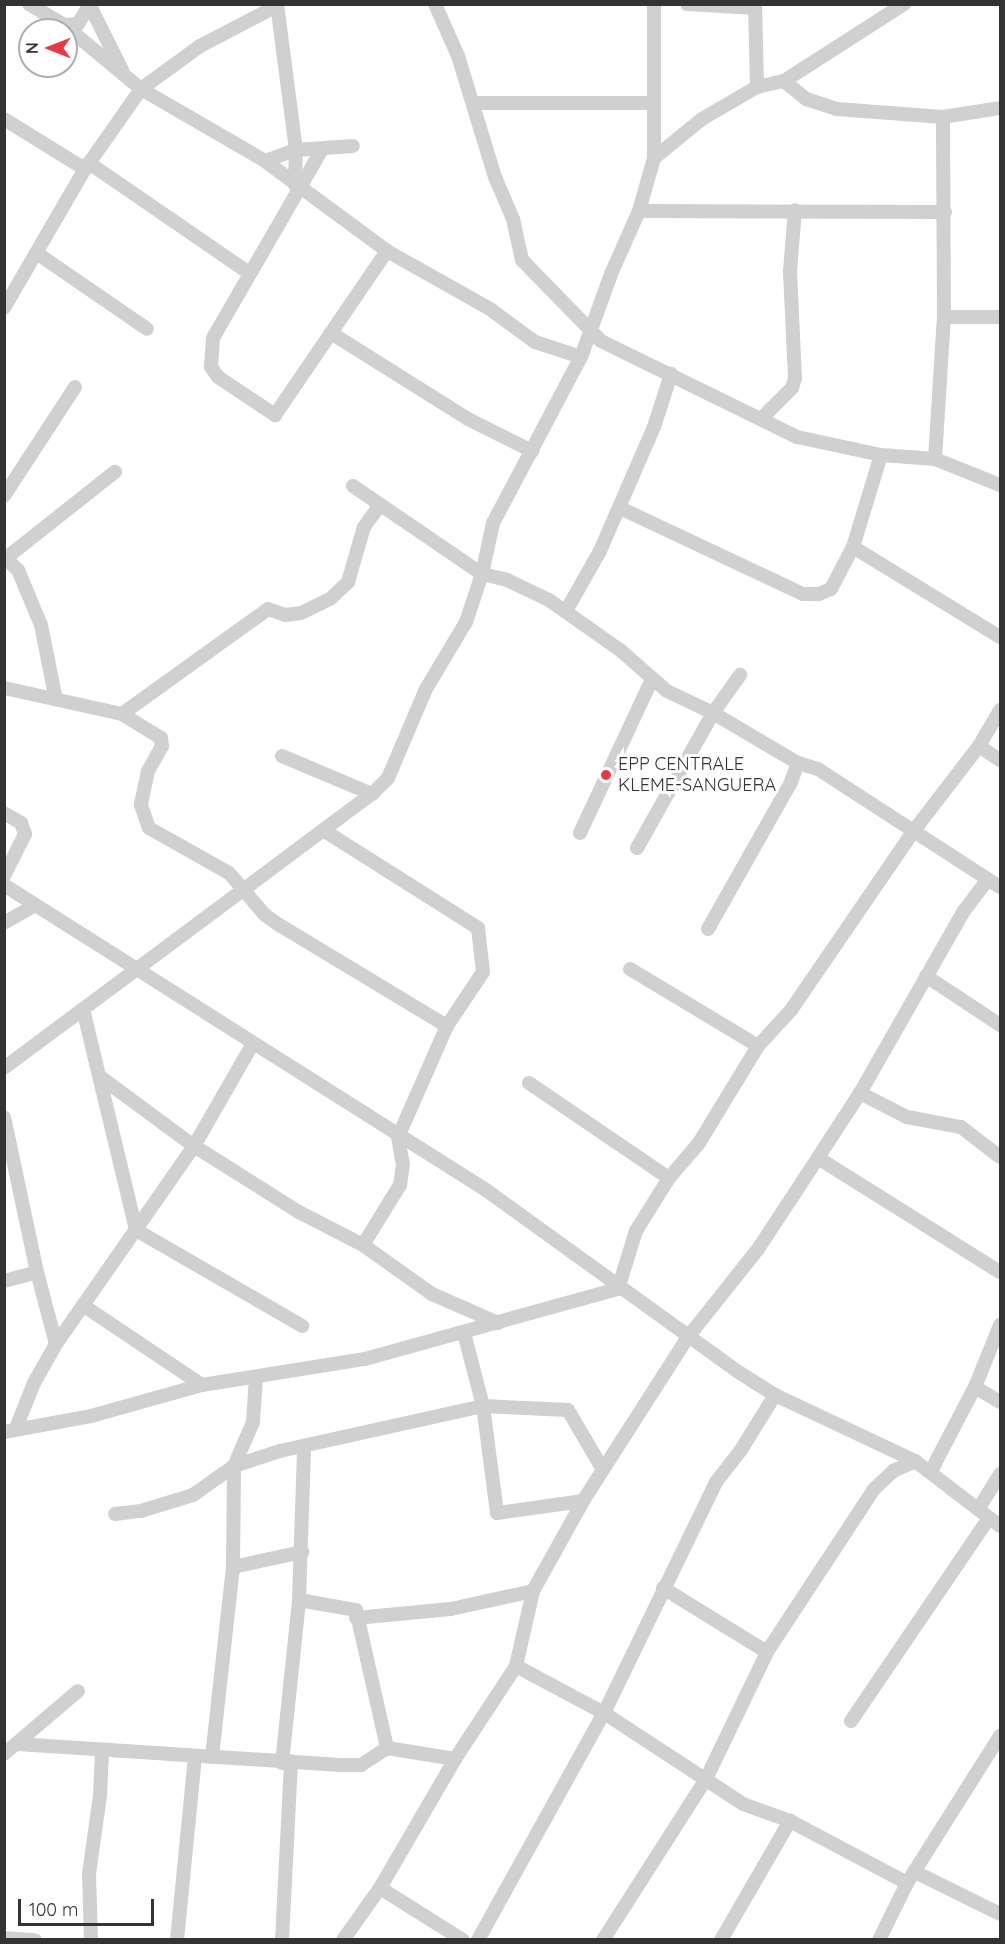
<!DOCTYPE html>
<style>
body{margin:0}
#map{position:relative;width:1005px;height:1944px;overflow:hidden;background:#fff;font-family:Quicksand,sans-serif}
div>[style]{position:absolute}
.minor>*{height:14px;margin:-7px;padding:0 7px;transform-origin:7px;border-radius:7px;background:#d0d0d0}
.dots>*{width:16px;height:16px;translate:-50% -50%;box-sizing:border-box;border:3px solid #fff;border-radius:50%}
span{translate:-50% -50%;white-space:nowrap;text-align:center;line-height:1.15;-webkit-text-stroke:6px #fff;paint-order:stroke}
.poi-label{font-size:18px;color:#333}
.left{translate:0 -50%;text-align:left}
.frame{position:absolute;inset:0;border:6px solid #333;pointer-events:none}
.north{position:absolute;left:18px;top:18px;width:60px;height:60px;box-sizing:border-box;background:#fff;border:2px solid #adadad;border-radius:50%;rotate:270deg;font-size:16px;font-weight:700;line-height:24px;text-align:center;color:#333}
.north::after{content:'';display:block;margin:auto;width:21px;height:27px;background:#e63946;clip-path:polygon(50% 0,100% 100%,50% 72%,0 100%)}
.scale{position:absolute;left:18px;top:1899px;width:136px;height:27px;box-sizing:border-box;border:3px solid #333;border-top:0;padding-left:8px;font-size:18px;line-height:21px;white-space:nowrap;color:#333;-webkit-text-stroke:4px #fff;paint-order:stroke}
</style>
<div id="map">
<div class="minor">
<div style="left:29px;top:4px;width:41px;rotate:31deg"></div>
<div style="left:64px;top:25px;width:100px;rotate:39.7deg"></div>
<div style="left:141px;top:89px;width:143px;rotate:30.1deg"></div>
<div style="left:265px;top:161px;width:152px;rotate:36.4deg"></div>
<div style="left:387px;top:251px;width:118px;rotate:29.4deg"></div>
<div style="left:490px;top:309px;width:56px;rotate:36.3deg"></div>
<div style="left:535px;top:342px;width:48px;rotate:18.1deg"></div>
<div style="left:89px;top:4px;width:74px;rotate:63.4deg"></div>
<div style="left:277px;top:4px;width:147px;rotate:82.6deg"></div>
<div style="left:296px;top:150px;width:35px;rotate:92deg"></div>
<div style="left:435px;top:4px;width:57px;rotate:66.1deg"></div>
<div style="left:458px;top:56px;width:127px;rotate:73deg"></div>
<div style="left:495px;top:177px;width:46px;rotate:66.8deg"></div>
<div style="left:513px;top:219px;width:42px;rotate:77.6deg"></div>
<div style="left:522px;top:260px;width:113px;rotate:45.7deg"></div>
<div style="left:601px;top:341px;width:218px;rotate:26.1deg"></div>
<div style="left:797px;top:437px;width:86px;rotate:12.1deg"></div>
<div style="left:881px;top:455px;width:54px;rotate:4.2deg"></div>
<div style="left:935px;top:459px;width:70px;rotate:21.8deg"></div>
<div style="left:654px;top:4px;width:154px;rotate:90deg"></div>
<div style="left:687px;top:4px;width:68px;rotate:3.4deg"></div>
<div style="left:755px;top:4px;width:83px;rotate:88.6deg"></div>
<div style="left:64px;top:25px;width:14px;rotate:-4deg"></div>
<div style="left:78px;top:24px;width:21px;rotate:-59deg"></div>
<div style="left:784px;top:81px;width:28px;rotate:39deg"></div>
<div style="left:806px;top:99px;width:33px;rotate:18deg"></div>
<div style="left:837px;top:109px;width:106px;rotate:4.3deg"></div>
<div style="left:943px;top:117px;width:58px;rotate:-9deg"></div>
<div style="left:474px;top:103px;width:178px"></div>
<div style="left:4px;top:119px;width:95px;rotate:31.7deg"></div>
<div style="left:321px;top:151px;width:216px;rotate:120deg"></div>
<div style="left:213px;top:338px;width:29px;rotate:94deg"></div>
<div style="left:211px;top:367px;width:12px;rotate:55deg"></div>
<div style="left:218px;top:377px;width:69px;rotate:33.7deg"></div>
<div style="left:275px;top:415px;width:199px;rotate:-55.7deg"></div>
<div style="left:265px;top:161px;width:33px;rotate:-20deg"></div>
<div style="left:296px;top:150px;width:57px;rotate:-4deg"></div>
<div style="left:89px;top:163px;width:194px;rotate:34.5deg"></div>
<div style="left:639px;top:211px;width:306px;rotate:0.2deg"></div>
<div style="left:38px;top:254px;width:132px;rotate:34.5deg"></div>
<div style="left:4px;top:308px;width:161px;rotate:-59.8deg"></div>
<div style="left:85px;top:169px;width:98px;rotate:-55deg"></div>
<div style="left:141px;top:89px;width:73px;rotate:-36.1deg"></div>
<div style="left:200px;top:46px;width:87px;rotate:-27.5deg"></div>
<div style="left:944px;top:317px;width:56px"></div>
<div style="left:331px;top:333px;width:162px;rotate:32.1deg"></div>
<div style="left:468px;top:419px;width:72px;rotate:26.6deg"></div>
<div style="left:762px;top:418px;width:42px;rotate:-45deg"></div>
<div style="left:792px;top:388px;width:10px;rotate:-73deg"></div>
<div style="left:795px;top:378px;width:107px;rotate:-92.7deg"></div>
<div style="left:790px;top:271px;width:61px;rotate:-85.3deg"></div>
<div style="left:935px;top:459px;width:142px;rotate:-86.4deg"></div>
<div style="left:944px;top:317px;width:200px;rotate:-90.3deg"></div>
<div style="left:353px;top:486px;width:156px;rotate:34.3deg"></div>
<div style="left:482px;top:574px;width:26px;rotate:13deg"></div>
<div style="left:507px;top:580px;width:47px;rotate:25.5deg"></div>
<div style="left:549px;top:600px;width:87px;rotate:35.2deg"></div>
<div style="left:620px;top:650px;width:62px;rotate:41.1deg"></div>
<div style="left:667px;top:691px;width:51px;rotate:25.6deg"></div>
<div style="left:713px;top:713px;width:47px;rotate:-54.6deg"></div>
<div style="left:4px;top:496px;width:130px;rotate:-56.9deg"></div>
<div style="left:620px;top:508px;width:202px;rotate:25.2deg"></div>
<div style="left:803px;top:594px;width:16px"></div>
<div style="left:819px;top:594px;width:13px;rotate:-23deg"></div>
<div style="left:831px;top:589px;width:47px;rotate:-62.4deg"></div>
<div style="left:853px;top:547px;width:96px;rotate:-73.1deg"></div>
<div style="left:853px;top:547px;width:172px;rotate:31.5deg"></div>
<div style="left:4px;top:557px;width:19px;rotate:43deg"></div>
<div style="left:18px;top:570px;width:60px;rotate:67.3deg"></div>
<div style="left:41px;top:625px;width:76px;rotate:78.7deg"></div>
<div style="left:6px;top:558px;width:139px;rotate:-38.3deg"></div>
<div style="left:566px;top:611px;width:69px;rotate:-60.5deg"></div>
<div style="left:600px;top:551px;width:135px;rotate:-66.5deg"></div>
<div style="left:654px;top:427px;width:56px;rotate:-72.2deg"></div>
<div style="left:4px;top:688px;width:121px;rotate:12.4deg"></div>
<div style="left:122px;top:714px;width:46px;rotate:31.6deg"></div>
<div style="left:161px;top:738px;width:8px;rotate:83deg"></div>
<div style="left:162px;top:746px;width:29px;rotate:119deg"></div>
<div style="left:148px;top:771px;width:35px;rotate:102deg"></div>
<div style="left:141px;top:805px;width:24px;rotate:71deg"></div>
<div style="left:149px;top:828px;width:92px;rotate:29.4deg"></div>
<div style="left:229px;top:873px;width:55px;rotate:49.4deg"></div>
<div style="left:265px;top:915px;width:19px;rotate:35deg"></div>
<div style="left:281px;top:926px;width:194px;rotate:31.1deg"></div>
<div style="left:122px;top:714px;width:180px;rotate:-35.7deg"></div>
<div style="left:268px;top:609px;width:18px;rotate:19deg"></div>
<div style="left:285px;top:615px;width:16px;rotate:-7deg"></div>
<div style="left:301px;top:613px;width:32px;rotate:-26deg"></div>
<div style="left:330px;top:599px;width:25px;rotate:-43deg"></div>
<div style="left:348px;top:582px;width:57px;rotate:-73.8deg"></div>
<div style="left:364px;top:527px;width:27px;rotate:-54deg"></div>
<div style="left:979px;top:746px;width:25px;rotate:34deg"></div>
<div style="left:282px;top:756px;width:98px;rotate:22.9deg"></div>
<div style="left:4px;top:813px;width:20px;rotate:30deg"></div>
<div style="left:21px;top:823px;width:12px;rotate:70deg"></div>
<div style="left:25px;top:834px;width:47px;rotate:116.6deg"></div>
<div style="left:323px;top:830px;width:183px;rotate:32.3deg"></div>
<div style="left:478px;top:928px;width:44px;rotate:83.5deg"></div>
<div style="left:483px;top:972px;width:65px;rotate:123.7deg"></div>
<div style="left:447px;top:1026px;width:121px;rotate:113.8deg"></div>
<div style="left:398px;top:1137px;width:27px;rotate:80deg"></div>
<div style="left:403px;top:1164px;width:21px;rotate:98deg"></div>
<div style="left:400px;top:1185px;width:70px;rotate:121.7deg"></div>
<div style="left:363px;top:1245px;width:85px;rotate:35.4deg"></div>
<div style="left:432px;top:1294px;width:72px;rotate:23.7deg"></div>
<div style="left:580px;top:833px;width:170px;rotate:-64.9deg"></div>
<div style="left:637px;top:848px;width:155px;rotate:-60.6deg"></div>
<div style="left:713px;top:713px;width:99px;rotate:30.5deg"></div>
<div style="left:798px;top:763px;width:21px;rotate:17deg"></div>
<div style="left:818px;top:769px;width:217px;rotate:33deg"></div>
<div style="left:4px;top:885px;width:570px;rotate:32.32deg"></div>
<div style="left:486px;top:1190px;width:313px;rotate:35.8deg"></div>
<div style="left:740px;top:1373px;width:41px;rotate:32.2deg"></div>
<div style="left:775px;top:1395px;width:155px;rotate:25.2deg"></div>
<div style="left:915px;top:1461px;width:107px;rotate:37.4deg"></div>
<div style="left:4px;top:923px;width:34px;rotate:-30deg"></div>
<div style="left:708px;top:929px;width:169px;rotate:-60.5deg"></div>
<div style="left:791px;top:782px;width:20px;rotate:-70deg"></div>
<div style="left:630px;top:969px;width:149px;rotate:31deg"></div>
<div style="left:926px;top:976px;width:89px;rotate:33.5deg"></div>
<div style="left:83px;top:1009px;width:227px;rotate:76.5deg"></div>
<div style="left:136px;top:1230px;width:192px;rotate:30deg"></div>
<div style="left:4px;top:1068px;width:459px;rotate:-36.7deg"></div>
<div style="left:372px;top:794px;width:23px;rotate:-45deg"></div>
<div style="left:388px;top:778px;width:97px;rotate:-66.9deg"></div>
<div style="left:426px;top:689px;width:78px;rotate:-59.2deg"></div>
<div style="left:466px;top:622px;width:51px;rotate:-71.6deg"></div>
<div style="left:482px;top:574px;width:52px;rotate:-77.8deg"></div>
<div style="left:493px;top:523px;width:188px;rotate:-62.1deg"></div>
<div style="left:581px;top:357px;width:88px;rotate:-70.1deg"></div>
<div style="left:611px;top:274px;width:69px;rotate:-66deg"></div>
<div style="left:639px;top:211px;width:55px;rotate:-74.2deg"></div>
<div style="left:654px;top:158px;width:62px;rotate:-39.1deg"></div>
<div style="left:702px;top:119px;width:64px;rotate:-30.2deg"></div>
<div style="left:757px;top:87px;width:28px;rotate:-13deg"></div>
<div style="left:784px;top:81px;width:143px;rotate:-32.7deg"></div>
<div style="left:99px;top:1076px;width:118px;rotate:36.4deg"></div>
<div style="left:194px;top:1146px;width:124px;rotate:32.2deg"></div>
<div style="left:299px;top:1212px;width:72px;rotate:27.3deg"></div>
<div style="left:529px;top:1083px;width:169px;rotate:34.2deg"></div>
<div style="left:860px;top:1093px;width:53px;rotate:27.1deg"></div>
<div style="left:907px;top:1117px;width:55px;rotate:10.5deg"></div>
<div style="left:961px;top:1127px;width:49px;rotate:37.6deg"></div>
<div style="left:4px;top:1117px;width:158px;rotate:78deg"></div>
<div style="left:37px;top:1272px;width:74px;rotate:75.2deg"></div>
<div style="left:818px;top:1158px;width:215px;rotate:32.1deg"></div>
<div style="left:4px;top:1281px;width:34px;rotate:-15deg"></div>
<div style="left:84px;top:1306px;width:142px;rotate:33.8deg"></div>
<div style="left:464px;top:1333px;width:75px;rotate:75.4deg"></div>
<div style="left:483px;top:1406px;width:108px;rotate:82.5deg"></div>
<div style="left:497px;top:1513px;width:87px;rotate:-7.9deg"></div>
<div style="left:975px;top:1387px;width:29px;rotate:31deg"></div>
<div style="left:16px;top:1428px;width:48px;rotate:-68.2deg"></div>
<div style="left:34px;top:1383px;width:45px;rotate:-60.6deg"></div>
<div style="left:56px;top:1344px;width:241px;rotate:-55.1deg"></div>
<div style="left:194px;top:1146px;width:116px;rotate:-60.1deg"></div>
<div style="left:4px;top:1432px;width:88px;rotate:-10.4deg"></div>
<div style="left:91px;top:1416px;width:115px;rotate:-15.6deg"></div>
<div style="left:202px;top:1385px;width:165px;rotate:-9.1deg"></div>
<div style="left:365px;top:1359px;width:263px;rotate:-15.5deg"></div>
<div style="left:618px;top:1289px;width:61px;rotate:-72.8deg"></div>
<div style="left:636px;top:1231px;width:62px;rotate:-58.1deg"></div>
<div style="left:669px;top:1178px;width:46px;rotate:-49.4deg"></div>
<div style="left:699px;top:1143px;width:114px;rotate:-58.7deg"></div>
<div style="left:758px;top:1046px;width:49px;rotate:-47.5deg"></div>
<div style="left:791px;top:1010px;width:214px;rotate:-55.6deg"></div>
<div style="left:912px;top:833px;width:110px;rotate:-52.4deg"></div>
<div style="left:979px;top:746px;width:42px;rotate:-59.7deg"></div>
<div style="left:931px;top:1471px;width:95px;rotate:-62.4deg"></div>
<div style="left:975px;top:1387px;width:67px;rotate:-68deg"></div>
<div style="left:979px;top:1508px;width:40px;rotate:-58deg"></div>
<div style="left:115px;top:1514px;width:26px;rotate:-7deg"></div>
<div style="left:141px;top:1511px;width:54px;rotate:-17.1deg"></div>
<div style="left:193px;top:1495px;width:50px;rotate:-35.3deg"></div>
<div style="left:234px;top:1466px;width:48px;rotate:-18.1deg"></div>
<div style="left:280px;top:1451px;width:208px;rotate:-12.5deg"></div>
<div style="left:483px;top:1406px;width:85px;rotate:2.7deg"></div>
<div style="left:568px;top:1410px;width:69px;rotate:59.7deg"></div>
<div style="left:233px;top:1567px;width:71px;rotate:-12.3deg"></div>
<div style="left:663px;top:1588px;width:122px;rotate:31.6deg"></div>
<div style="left:299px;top:1600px;width:58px;rotate:10deg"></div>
<div style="left:356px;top:1610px;width:141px;rotate:77.3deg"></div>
<div style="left:356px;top:1618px;width:95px;rotate:-5.4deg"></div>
<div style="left:451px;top:1609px;width:84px;rotate:-12.4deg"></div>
<div style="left:516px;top:1666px;width:100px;rotate:28.1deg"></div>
<div style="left:604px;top:1713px;width:166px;rotate:33.2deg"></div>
<div style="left:743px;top:1804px;width:50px;rotate:19.9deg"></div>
<div style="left:790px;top:1821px;width:132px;rotate:27.9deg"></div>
<div style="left:851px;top:1721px;width:245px;rotate:-55.8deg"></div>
<div style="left:17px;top:1744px;width:324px;rotate:3.7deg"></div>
<div style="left:340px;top:1765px;width:21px"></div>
<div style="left:361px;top:1765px;width:31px;rotate:-33deg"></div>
<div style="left:387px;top:1748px;width:69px;rotate:9.2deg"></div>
<div style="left:4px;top:1754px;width:97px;rotate:-40.4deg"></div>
<div style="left:212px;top:1757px;width:191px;rotate:-83.7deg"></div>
<div style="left:233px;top:1567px;width:101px;rotate:-89.4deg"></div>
<div style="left:234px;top:1466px;width:48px;rotate:-66.6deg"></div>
<div style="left:253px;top:1422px;width:45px;rotate:-86.2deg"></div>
<div style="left:282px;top:1763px;width:164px;rotate:-84deg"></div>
<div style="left:299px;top:1600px;width:153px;rotate:-88.1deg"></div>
<div style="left:915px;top:1872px;width:95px;rotate:26.3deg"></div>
<div style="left:380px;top:1888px;width:98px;rotate:32.1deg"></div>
<div style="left:4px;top:1938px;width:31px;rotate:4deg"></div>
<div style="left:91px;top:1940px;width:66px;rotate:-91.7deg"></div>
<div style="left:89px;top:1874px;width:79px;rotate:-82deg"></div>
<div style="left:100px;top:1796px;width:44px;rotate:-87.4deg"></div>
<div style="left:177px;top:1940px;width:185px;rotate:-84.4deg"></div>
<div style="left:282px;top:1940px;width:179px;rotate:-87.1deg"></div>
<div style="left:343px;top:1940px;width:64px;rotate:-54.6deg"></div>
<div style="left:380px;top:1888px;width:149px;rotate:-59.8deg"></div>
<div style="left:455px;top:1759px;width:111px;rotate:-56.7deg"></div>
<div style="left:516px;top:1666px;width:77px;rotate:-77.2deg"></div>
<div style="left:533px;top:1591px;width:103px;rotate:-60.9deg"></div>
<div style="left:583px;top:1501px;width:195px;rotate:-57.4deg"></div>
<div style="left:688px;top:1337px;width:112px;rotate:-51.5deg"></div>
<div style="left:758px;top:1249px;width:60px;rotate:-56.6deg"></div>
<div style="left:791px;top:1199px;width:126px;rotate:-56.9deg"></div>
<div style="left:860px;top:1093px;width:210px;rotate:-60.3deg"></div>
<div style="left:964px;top:911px;width:40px;rotate:-53deg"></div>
<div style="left:478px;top:1940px;width:260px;rotate:-61deg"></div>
<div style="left:604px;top:1713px;width:257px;rotate:-64.1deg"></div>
<div style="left:716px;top:1482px;width:41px;rotate:-52deg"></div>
<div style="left:741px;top:1450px;width:65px;rotate:-58.3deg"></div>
<div style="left:603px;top:1940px;width:191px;rotate:-57.4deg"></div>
<div style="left:706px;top:1779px;width:141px;rotate:-64.3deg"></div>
<div style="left:767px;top:1652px;width:195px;rotate:-56.7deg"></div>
<div style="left:874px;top:1489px;width:26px;rotate:-43deg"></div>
<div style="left:893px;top:1471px;width:24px;rotate:-24deg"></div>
<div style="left:721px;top:1940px;width:138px;rotate:-59.9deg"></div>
<div style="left:879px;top:1940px;width:64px;rotate:-63.8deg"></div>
<div style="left:907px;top:1883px;width:174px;rotate:-57.7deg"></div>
</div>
<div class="dots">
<div style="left:606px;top:775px;background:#e63946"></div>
</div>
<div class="poi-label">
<span class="left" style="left:618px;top:775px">EPP CENTRALE<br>KLEME-SANGUERA</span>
</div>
<div class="frame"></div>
<div class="north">N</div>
<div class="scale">100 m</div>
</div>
